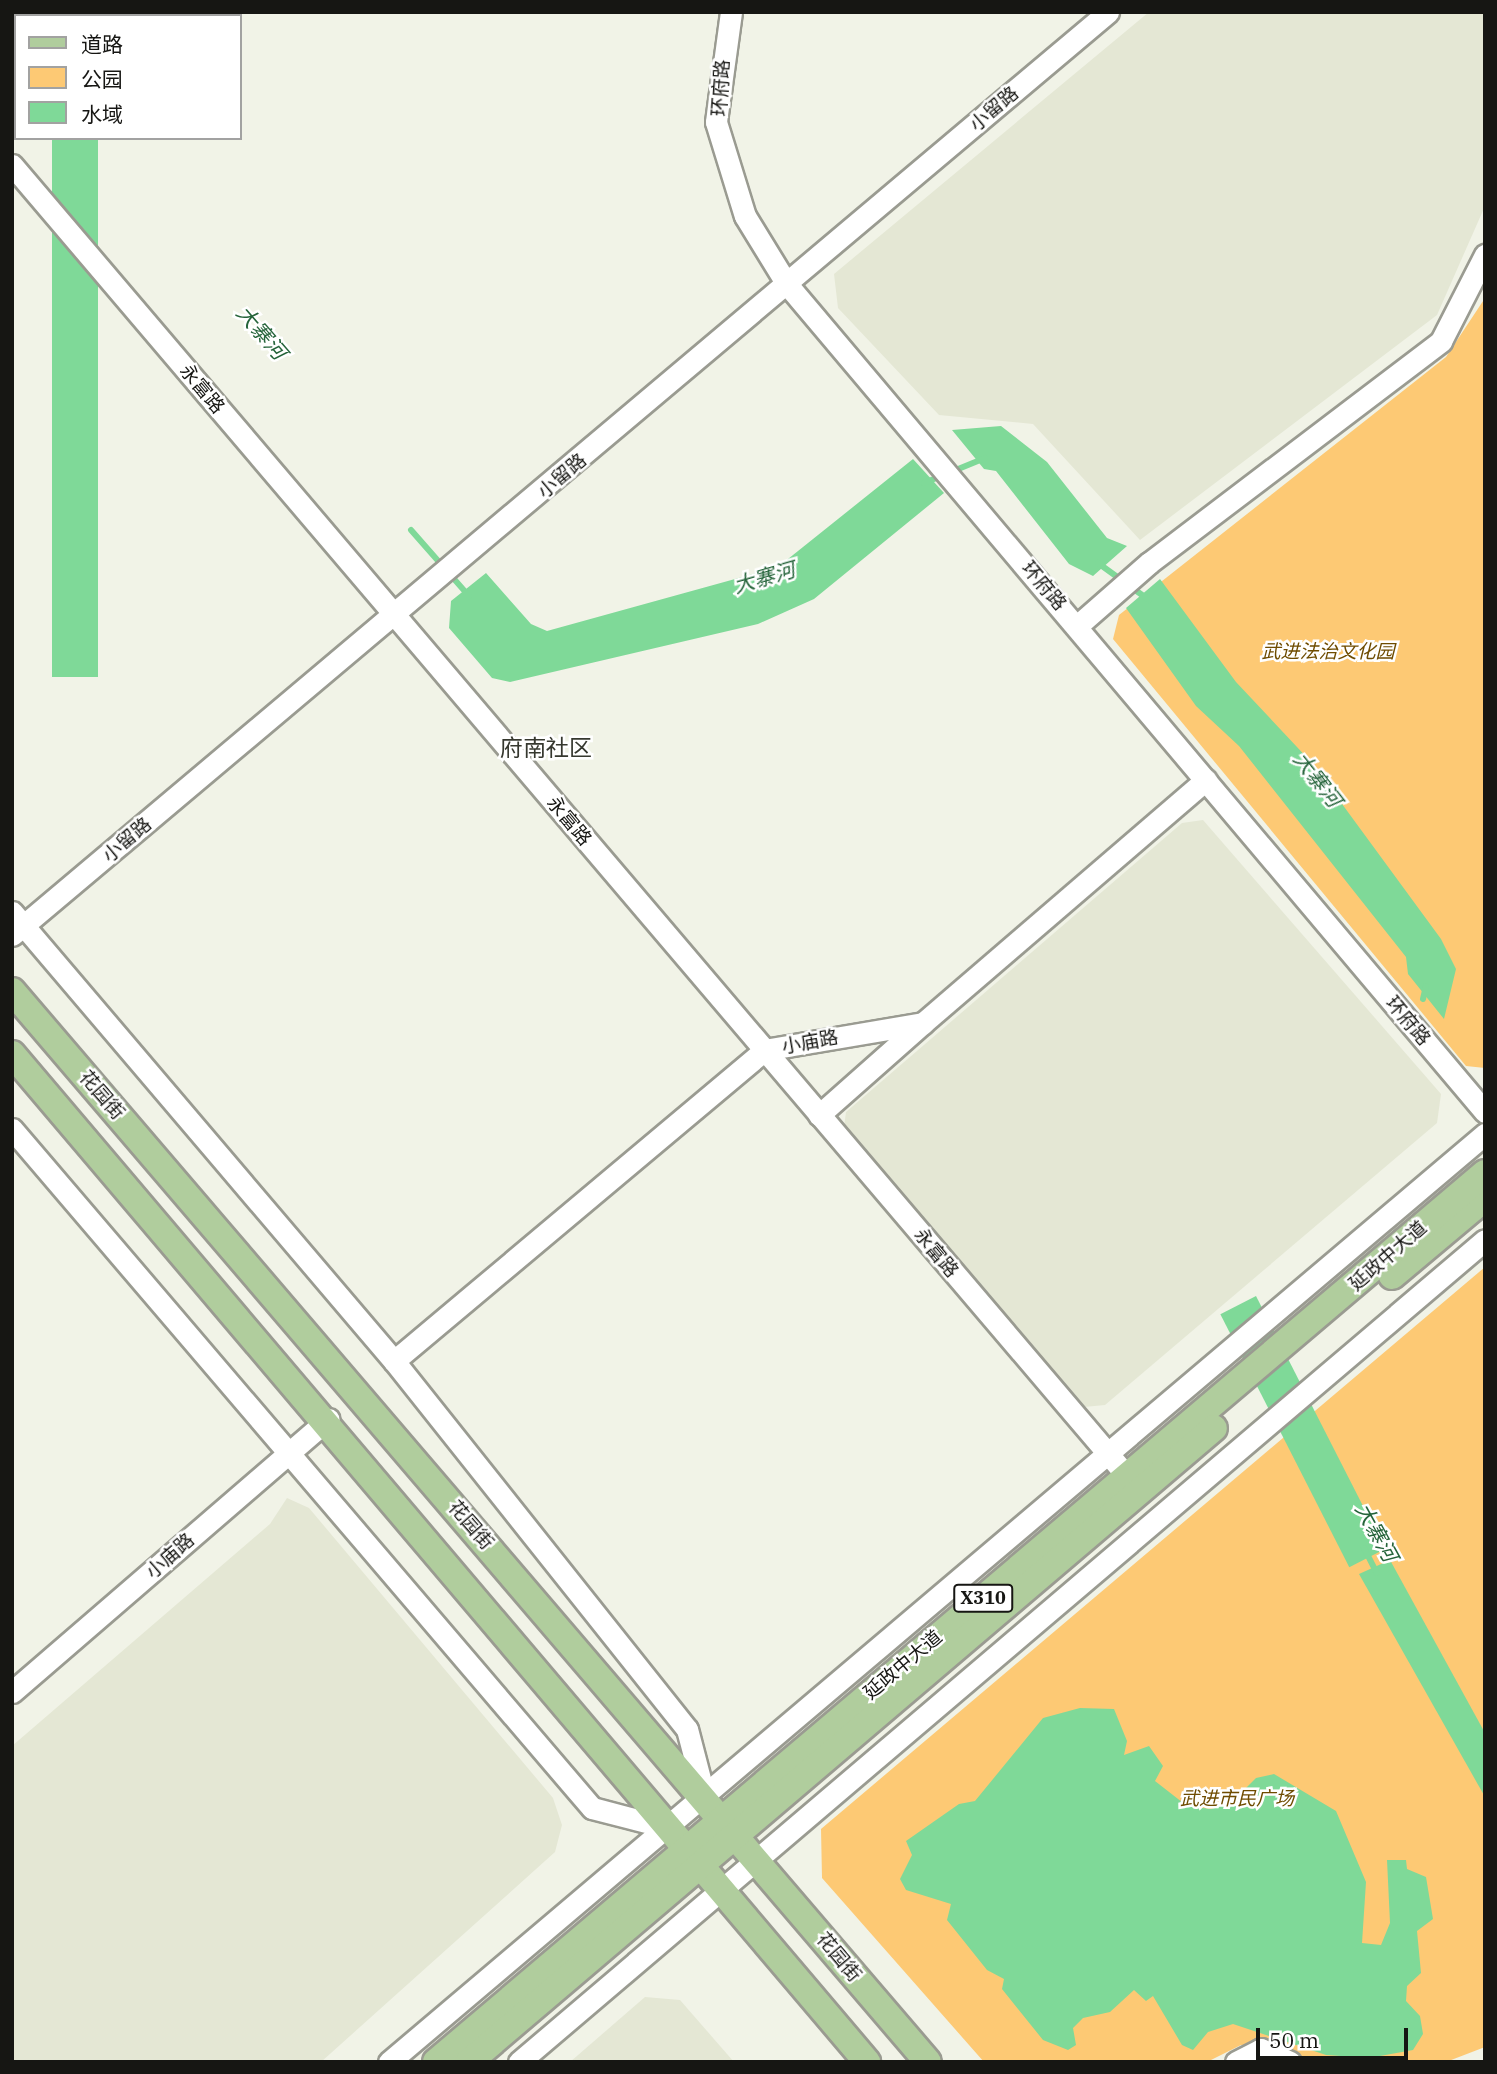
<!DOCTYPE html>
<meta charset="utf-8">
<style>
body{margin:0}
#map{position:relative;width:1497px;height:2074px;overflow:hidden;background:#f1f3e7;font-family:"IBM Plex Serif","Noto Sans SC",serif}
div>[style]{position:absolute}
.built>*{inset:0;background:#e4e7d4}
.green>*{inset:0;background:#fdc974}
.water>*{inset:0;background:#7fd998;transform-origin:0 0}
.stream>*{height:6px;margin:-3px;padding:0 3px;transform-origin:3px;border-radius:3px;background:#7fd998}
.roads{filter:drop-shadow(2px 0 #9a9b91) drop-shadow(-2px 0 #9a9b91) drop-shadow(0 2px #9a9b91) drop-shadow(0 -2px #9a9b91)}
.minor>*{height:21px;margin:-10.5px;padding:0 10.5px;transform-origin:10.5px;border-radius:10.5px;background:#fff}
.major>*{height:26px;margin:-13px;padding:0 13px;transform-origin:13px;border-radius:13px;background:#b0cd9d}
span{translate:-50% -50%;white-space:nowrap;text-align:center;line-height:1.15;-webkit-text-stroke:5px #fff;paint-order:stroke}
.shield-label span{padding:2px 5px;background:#fff;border:2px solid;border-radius:5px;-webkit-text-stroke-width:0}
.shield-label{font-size:18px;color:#161613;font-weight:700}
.street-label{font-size:19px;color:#161613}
.park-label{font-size:19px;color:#6f4c00;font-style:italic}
.water-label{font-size:21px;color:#25643a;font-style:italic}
.quarter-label{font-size:23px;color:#36382f}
.frame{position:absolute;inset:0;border:14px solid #161613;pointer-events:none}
.legend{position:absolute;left:14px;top:14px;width:228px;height:126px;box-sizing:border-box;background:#fff;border:2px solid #a2a2a1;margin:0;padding:9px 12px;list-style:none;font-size:21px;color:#161613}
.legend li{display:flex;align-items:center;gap:14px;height:35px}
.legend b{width:35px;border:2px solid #a2a2a1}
.scale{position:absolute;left:1256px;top:2028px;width:152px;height:32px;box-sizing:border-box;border:4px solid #161613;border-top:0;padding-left:9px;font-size:21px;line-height:24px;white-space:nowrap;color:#161613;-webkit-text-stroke:5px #fff;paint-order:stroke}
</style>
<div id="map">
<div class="built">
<div style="clip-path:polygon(1149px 12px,1485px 12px,1485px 206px,1437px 315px,1140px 540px,1033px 424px,939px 415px,838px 308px,834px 274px)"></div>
<div style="clip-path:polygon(1203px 820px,1441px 1094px,1437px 1123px,1105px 1405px,1084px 1407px,844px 1127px,846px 1112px,1182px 823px)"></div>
<div style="clip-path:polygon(287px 1498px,309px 1508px,553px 1798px,562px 1825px,555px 1852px,321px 2062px,12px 2062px,12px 1746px,270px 1524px)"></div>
<div style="clip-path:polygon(645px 1997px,680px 2000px,734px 2062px,570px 2062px)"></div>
</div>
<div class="green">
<div style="clip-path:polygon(1485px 298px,1485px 1068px,1466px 1066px,1113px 639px,1119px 615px,1446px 357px)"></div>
<div style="clip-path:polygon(1485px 1267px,1485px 2047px,1446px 2062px,1300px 2062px,1241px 2045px,1207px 2062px,984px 2062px,822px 1878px,821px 1829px)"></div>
</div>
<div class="water">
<div style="left:52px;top:138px;width:46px;height:539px"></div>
<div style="clip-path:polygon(1001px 426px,1047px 462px,1107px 538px,1127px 546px,1093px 576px,1069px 564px,996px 471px,984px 469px,952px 430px)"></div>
<div style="clip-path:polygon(913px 459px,944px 493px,814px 599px,758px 624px,510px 682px,492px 678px,449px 628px,451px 601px,486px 573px,531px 624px,547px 631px,778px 567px)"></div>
<div style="clip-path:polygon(1160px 579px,1236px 682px,1312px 763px,1441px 939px,1456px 969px,1444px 1019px,1408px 974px,1406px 957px,1239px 746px,1196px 706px,1126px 608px)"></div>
<div style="left:1256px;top:1296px;width:284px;height:40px;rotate:63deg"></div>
<div style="clip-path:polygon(1390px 1560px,1485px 1733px,1485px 1797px,1359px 1574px)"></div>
<div style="clip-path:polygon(1080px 1708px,1114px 1709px,1127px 1741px,1124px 1755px,1149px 1746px,1163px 1766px,1155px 1781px,1187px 1806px,1211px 1809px,1232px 1802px,1256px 1778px,1274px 1774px,1336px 1811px,1366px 1882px,1362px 1943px,1381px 1945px,1390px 1923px,1387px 1860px,1406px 1860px,1407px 1869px,1426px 1877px,1433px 1919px,1417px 1931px,1421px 1973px,1407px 1986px,1406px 2001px,1420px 2016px,1423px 2034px,1413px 2050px,1369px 2058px,1326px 2055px,1233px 2024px,1208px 2032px,1193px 2050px,1182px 2045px,1153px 1996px,1146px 2001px,1134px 1990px,1110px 2012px,1083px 2018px,1073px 2028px,1076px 2045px,1068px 2050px,1043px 2040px,1002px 1989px,1004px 1979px,987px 1970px,947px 1920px,951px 1904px,906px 1890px,900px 1879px,912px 1855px,906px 1841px,959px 1804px,975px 1801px,1043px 1718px)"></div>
</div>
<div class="stream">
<div style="left:924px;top:483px;width:66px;rotate:-22.3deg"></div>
<div style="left:411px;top:530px;width:88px;rotate:48.7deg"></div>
<div style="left:1098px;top:563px;width:63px;rotate:36deg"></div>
<div style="left:1423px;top:999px;width:13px;rotate:-77deg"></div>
<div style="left:1364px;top:1548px;width:28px;rotate:63deg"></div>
</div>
<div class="roads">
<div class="minor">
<div style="left:731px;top:12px;width:111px;rotate:97.8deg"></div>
<div style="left:716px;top:122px;width:98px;rotate:72.9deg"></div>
<div style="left:745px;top:216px;width:79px;rotate:58.5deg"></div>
<div style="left:786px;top:283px;width:1084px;rotate:49.86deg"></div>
<div style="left:12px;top:17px;width:8px;rotate:-40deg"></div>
<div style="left:12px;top:165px;width:1721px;rotate:49.62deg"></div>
<div style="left:1077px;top:626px;width:96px;rotate:-41.2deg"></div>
<div style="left:1149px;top:563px;width:367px;rotate:-37.2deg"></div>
<div style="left:1441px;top:341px;width:97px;rotate:-62.9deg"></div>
<div style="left:12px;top:912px;width:590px;rotate:49.61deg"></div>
<div style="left:394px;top:1361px;width:470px;rotate:51.5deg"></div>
<div style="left:687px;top:1729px;width:71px;rotate:75.4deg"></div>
<div style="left:12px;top:935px;width:1433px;rotate:-40.1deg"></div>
<div style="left:819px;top:1115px;width:139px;rotate:-41.5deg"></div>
<div style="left:12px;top:1129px;width:893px;rotate:49.5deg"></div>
<div style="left:592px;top:1808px;width:80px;rotate:14.6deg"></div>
<div style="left:394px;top:1361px;width:483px;rotate:-40deg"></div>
<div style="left:764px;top:1050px;width:161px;rotate:-9.6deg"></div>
<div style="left:923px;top:1023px;width:373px;rotate:-40.7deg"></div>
<div style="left:12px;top:1692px;width:418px;rotate:-40.8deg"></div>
<div style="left:389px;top:2062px;width:1436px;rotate:-40.26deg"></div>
<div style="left:519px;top:2062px;width:1268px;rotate:-40.4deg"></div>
<div style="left:1236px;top:2062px;width:28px;rotate:-27deg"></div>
<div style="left:1261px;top:2049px;width:32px;rotate:24deg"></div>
</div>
<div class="major">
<div style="left:12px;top:991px;width:1409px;rotate:49.46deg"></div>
<div style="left:12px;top:1054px;width:1322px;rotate:49.69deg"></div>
<div style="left:1392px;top:1276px;width:121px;rotate:-40deg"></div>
<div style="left:436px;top:2062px;width:1375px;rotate:-40.28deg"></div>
<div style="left:469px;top:2062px;width:978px;rotate:-40.4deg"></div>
</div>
</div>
<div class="shield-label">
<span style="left:983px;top:1598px">X310</span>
</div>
<div class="street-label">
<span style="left:721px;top:88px;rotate:-86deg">环府路</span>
<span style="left:994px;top:109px;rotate:-40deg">小留路</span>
<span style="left:202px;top:389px;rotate:50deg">永富路</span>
<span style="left:562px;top:476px;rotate:-40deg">小留路</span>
<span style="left:1044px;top:586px;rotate:50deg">环府路</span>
<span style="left:569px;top:821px;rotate:50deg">永富路</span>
<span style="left:127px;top:840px;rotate:-40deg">小留路</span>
<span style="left:1408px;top:1021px;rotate:50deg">环府路</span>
<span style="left:810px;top:1042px;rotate:-10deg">小庙路</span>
<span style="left:102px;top:1095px;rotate:49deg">花园街</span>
<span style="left:936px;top:1253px;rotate:50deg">永富路</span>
<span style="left:1388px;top:1256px;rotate:-41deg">延政中大道</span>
<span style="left:471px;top:1525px;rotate:49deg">花园街</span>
<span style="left:170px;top:1556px;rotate:-41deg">小庙路</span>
<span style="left:903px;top:1665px;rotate:-40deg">延政中大道</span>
<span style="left:839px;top:1957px;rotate:50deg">花园街</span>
</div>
<div class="park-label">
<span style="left:1328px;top:652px">武进法治文化园</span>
<span style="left:1237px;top:1799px">武进市民广场</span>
</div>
<div class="water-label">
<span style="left:262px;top:332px;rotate:49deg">大寨河</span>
<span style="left:764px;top:577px;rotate:-16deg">大寨河</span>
<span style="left:1318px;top:779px;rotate:52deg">大寨河</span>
<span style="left:1377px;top:1532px;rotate:61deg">大寨河</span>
</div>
<div class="quarter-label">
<span style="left:546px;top:747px">府南社区</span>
</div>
<div class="frame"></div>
<ul class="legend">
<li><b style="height:9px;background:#b0cd9d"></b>道路</li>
<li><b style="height:19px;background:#fdc974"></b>公园</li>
<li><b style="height:19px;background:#7fd998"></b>水域</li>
</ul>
<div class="scale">50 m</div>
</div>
